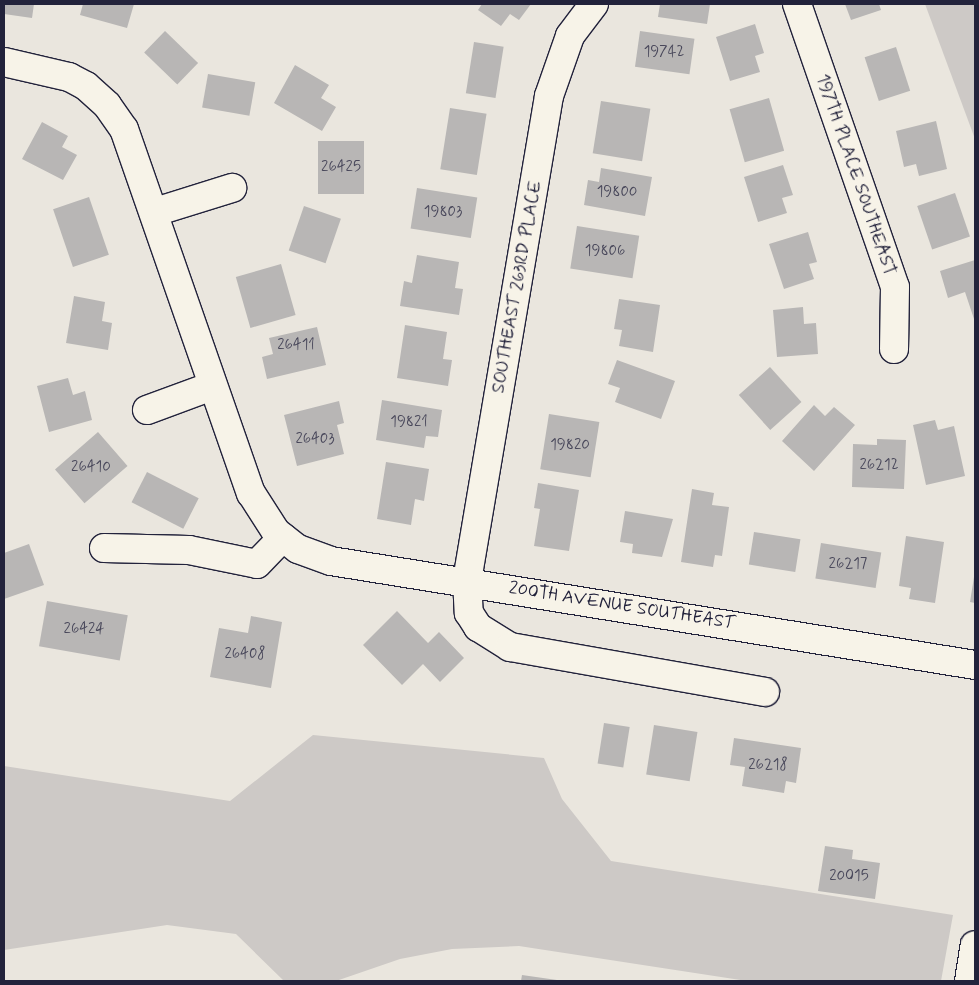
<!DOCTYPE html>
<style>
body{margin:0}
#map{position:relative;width:979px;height:985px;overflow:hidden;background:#eae6de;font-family:Mynerve,sans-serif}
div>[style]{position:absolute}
.green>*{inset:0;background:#cdc9c6}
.building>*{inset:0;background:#b8b6b5;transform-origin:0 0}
.roads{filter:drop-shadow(1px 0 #22223b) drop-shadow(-1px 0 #22223b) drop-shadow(0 1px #22223b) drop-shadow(0 -1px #22223b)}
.minor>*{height:28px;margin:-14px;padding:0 14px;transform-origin:14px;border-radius:14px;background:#f7f3e8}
span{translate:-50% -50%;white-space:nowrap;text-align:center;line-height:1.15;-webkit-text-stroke:4px #f7f3e8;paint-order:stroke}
.number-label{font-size:15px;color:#48475a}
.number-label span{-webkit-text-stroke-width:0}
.street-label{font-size:18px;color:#22223b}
.frame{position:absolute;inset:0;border:5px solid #22223b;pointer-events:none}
</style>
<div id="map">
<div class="green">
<div style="clip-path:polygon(925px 4px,975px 4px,975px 139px)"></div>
<div style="clip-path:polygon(313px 735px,544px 758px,562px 799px,611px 861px,953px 915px,941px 981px,747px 981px,519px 946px,452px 949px,400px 959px,336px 981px,284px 981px,236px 934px,167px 925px,4px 950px,4px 766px,230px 801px)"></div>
</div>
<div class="building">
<div style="clip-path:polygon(4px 4px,34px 4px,32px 18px,4px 14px)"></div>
<div style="clip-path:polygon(83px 4px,134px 4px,127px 28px,80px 15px)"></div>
<div style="clip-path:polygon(482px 4px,531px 4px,519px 20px,510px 14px,501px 26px,478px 10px)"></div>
<div style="clip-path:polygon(660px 4px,710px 4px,707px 24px,658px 17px)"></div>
<div style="clip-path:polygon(845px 4px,879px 4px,881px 10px,851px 20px)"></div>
<div style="clip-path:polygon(755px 24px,764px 53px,755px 56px,760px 72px,730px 81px,716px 37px)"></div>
<div style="left:165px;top:31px;width:46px;height:30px;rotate:44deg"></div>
<div style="left:640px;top:31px;width:55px;height:36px;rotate:8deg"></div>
<div style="left:474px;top:42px;width:30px;height:52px;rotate:9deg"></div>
<div style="left:896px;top:47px;width:46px;height:33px;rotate:72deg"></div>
<div style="clip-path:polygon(295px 65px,329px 85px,321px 98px,336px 107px,322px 131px,274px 103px)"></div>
<div style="left:208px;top:74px;width:48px;height:34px;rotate:10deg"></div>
<div style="left:769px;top:98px;width:55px;height:41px;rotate:74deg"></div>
<div style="left:601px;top:101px;width:50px;height:53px;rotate:9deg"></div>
<div style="left:450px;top:108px;width:37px;height:62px;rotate:9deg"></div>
<div style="clip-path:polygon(936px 121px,947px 169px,919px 176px,916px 164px,904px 167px,896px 131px)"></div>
<div style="clip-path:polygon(42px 122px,68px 136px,62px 147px,77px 155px,63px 180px,22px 159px)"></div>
<div style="left:318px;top:141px;width:46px;height:53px"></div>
<div style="clip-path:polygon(783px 165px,793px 195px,782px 198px,787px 213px,758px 222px,744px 177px)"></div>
<div style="clip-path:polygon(601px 168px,652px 177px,645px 216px,584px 205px,588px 180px,599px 182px)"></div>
<div style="left:417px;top:188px;width:61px;height:41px;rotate:9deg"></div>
<div style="left:955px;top:193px;width:46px;height:40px;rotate:71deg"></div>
<div style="left:89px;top:197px;width:61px;height:38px;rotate:71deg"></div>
<div style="left:304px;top:206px;width:39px;height:47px;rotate:19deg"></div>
<div style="left:577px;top:226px;width:63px;height:43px;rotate:9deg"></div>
<div style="clip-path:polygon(808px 232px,817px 262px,809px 264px,814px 279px,784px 289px,769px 244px)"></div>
<div style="clip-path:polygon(417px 255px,459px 262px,455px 288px,463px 289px,459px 315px,400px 306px,404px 281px,412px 283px)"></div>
<div style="clip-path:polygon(975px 260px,975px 322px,965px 292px,948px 298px,940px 271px)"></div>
<div style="left:281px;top:264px;width:53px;height:47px;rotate:74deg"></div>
<div style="clip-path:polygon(74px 296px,105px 302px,102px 321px,112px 323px,108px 350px,66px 343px)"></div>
<div style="clip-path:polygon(619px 299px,660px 305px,653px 352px,619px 346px,622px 330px,614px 329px)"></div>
<div style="clip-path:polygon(803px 307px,804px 324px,816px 323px,818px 354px,777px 357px,773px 310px)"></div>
<div style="clip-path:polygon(405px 325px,447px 332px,443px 359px,452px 360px,448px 386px,397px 378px)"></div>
<div style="clip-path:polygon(317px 327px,326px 365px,267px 379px,262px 357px,273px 354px,269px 338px)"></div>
<div style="clip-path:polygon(617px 360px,675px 381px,661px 419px,615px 402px,620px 388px,608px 384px)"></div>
<div style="left:770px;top:367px;width:47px;height:42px;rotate:48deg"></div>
<div style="clip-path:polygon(68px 378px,73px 395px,85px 391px,92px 420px,49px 432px,37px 386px)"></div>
<div style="clip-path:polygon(382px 400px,442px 410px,438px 437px,426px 436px,424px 448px,376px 440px)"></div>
<div style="clip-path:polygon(339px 401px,344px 423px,337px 425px,344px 454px,297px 466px,284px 415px)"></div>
<div style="clip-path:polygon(814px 405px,825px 416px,834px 407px,855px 425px,814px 471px,782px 441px)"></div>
<div style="left:549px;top:414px;width:51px;height:56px;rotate:9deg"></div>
<div style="clip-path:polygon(935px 420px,938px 430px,954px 426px,965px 476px,926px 485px,913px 425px)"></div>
<div style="left:98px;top:432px;width:45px;height:57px;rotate:49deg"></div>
<div style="clip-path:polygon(877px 439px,906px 440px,904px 489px,852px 487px,853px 444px,877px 445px)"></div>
<div style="clip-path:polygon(386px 462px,429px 469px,424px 501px,415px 499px,411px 525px,377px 519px)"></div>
<div style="left:147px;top:472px;width:58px;height:34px;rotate:27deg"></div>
<div style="clip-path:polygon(538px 483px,579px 490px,569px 551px,534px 546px,540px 509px,534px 508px)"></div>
<div style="clip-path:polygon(692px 489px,714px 493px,712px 505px,729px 507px,722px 556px,715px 555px,713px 567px,681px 562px)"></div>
<div style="clip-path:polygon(625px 511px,673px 519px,662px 557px,632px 553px,633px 544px,620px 542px)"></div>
<div style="left:754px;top:532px;width:47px;height:33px;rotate:9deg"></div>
<div style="clip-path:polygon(906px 536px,944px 542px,935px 603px,909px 599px,911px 588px,899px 586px)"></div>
<div style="left:821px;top:543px;width:61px;height:36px;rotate:9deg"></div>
<div style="clip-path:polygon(29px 544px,44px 585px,4px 599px,4px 553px)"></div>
<div style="clip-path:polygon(974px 577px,975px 577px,975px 603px,970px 602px)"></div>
<div style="left:47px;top:601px;width:82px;height:46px;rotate:10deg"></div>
<div style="clip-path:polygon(397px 611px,428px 643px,439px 632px,464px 658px,440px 682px,423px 664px,402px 685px,363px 645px)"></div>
<div style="clip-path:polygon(251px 616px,282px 622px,271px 688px,210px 677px,219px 628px,248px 633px)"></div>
<div style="left:604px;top:723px;width:26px;height:41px;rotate:9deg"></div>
<div style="left:654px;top:725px;width:44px;height:50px;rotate:9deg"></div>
<div style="clip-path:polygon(734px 738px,801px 748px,796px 783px,786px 781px,784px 793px,742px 786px,745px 767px,730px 765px)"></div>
<div style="clip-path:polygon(825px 846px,853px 850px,852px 859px,880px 863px,875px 899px,818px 891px)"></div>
<div style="clip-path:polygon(522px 975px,557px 980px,557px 981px,521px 981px)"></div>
</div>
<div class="roads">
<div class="minor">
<div style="left:594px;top:4px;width:40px;rotate:127deg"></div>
<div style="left:570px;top:36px;width:64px;rotate:109.3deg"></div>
<div style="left:549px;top:96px;width:491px;rotate:99.6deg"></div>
<div style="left:467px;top:580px;width:33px;rotate:87deg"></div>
<div style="left:469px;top:613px;width:17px;rotate:57deg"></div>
<div style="left:478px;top:627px;width:38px;rotate:32deg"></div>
<div style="left:510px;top:647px;width:259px;rotate:10deg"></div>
<div style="left:797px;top:4px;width:299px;rotate:70.9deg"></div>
<div style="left:895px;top:287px;width:62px;rotate:90.9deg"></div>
<div style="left:4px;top:62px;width:67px;rotate:13deg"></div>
<div style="left:69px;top:77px;width:19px;rotate:28deg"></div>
<div style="left:86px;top:86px;width:28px;rotate:42deg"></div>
<div style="left:107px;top:105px;width:29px;rotate:55deg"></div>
<div style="left:124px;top:129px;width:386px;rotate:70.8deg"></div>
<div style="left:251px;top:493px;width:46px;rotate:57.3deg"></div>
<div style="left:276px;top:532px;width:28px;rotate:38deg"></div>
<div style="left:298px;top:549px;width:35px;rotate:20deg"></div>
<div style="left:331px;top:561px;width:652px;rotate:9.17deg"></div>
<div style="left:155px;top:212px;width:81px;rotate:-17.3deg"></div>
<div style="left:147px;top:410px;width:69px;rotate:-20.3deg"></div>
<div style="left:104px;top:548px;width:85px;rotate:1.3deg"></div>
<div style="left:189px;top:550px;width:69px;rotate:11.6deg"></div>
<div style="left:257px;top:564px;width:37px;rotate:-46deg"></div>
<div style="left:969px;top:981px;width:36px;rotate:-81deg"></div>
</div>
</div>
<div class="number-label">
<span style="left:664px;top:53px">19742</span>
<span style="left:341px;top:168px">26425</span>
<span style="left:617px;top:193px">19800</span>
<span style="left:443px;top:213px">19803</span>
<span style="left:605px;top:252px">19806</span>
<span style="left:296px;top:346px">26411</span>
<span style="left:409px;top:423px">19821</span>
<span style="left:315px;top:440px">26403</span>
<span style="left:570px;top:446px">19820</span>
<span style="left:879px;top:466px">26212</span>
<span style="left:91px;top:468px">26410</span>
<span style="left:848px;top:565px">26217</span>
<span style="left:84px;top:630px">26424</span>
<span style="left:245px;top:655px">26408</span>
<span style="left:768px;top:766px">26218</span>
<span style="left:849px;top:877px">20015</span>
</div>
<div class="street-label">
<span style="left:856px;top:175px;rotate:71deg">197TH PLACE SOUTHEAST</span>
<span style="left:517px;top:287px;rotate:-80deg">SOUTHEAST 263RD PLACE</span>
<span style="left:622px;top:606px;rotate:9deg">200TH AVENUE SOUTHEAST</span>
</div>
<div class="frame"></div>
</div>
